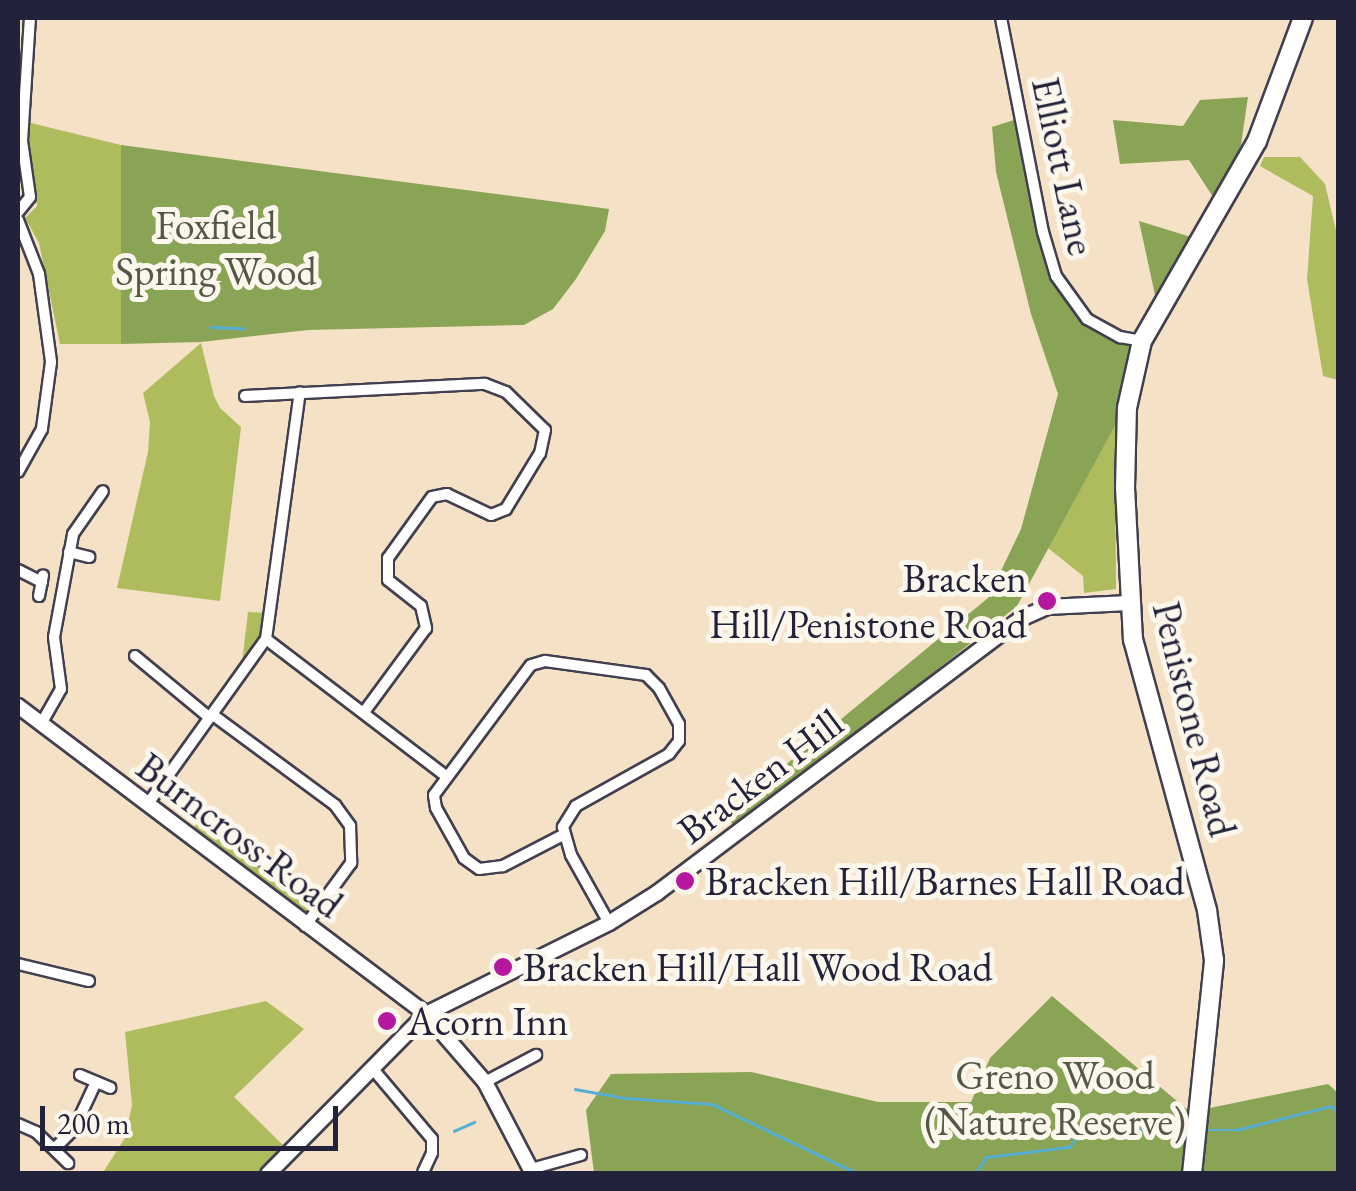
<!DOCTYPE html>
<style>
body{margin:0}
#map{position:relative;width:1356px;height:1191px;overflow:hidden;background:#f5e1c6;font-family:"EB Garamond",serif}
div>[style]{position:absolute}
.green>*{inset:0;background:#aebc5e}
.forest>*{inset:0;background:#8aa455}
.stream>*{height:2.5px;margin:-1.25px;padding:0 1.25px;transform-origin:1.25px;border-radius:1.25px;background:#56aed3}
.roads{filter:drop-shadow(2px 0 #423f50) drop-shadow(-2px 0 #423f50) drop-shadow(0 2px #423f50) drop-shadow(0 -2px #423f50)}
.street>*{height:10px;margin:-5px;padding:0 5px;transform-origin:5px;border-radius:5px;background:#fff}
.secondary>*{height:14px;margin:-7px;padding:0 7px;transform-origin:7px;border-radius:7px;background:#fff}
.highway>*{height:18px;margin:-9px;padding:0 9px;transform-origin:9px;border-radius:9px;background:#fff}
.dots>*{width:28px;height:28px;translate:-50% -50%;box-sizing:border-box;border:5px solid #fbf7ec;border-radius:50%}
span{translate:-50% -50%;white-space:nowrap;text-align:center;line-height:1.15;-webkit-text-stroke:10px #fbf7ec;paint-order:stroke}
.street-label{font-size:40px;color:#22223b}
.park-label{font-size:40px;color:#535847}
.poi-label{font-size:40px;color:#22223b}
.right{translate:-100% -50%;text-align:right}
.left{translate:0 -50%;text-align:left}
.frame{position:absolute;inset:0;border:20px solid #22223b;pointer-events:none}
.scale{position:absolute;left:40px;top:1106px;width:298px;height:45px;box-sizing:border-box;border:5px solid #22223b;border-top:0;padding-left:12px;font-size:30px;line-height:35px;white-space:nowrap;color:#22223b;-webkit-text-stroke:8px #fbf7ec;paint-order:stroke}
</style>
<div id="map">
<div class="green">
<div style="clip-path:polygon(27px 122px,121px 145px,121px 344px,60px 344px,39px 243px,25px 218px,37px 206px)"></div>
<div style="clip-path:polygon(1264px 157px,1300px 157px,1325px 184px,1338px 239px,1338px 380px,1323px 376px,1307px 279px,1313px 196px,1260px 166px)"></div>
<div style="clip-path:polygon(201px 343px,214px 396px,220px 408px,241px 427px,220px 601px,117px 588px,148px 452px,150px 422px,143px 393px)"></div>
<div style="clip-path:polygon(1115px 426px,1116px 589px,1084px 593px,1083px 576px,1048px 548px)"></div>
<div style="clip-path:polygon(248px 612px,266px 613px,263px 635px,242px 663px)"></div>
<div style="clip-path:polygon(201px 819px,309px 904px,307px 914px,194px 827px)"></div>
<div style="clip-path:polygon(266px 1001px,304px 1029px,234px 1097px,285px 1147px,260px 1173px,102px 1174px,125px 1138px,132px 1105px,125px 1032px)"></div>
</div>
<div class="forest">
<div style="clip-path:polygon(1248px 97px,1240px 151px,1213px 197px,1189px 160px,1120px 164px,1113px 120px,1183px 126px,1200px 100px)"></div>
<div style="clip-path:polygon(1017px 119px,1036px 229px,1053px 280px,1086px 327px,1131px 346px,1115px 426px,1017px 606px,736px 830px,726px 814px,988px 598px,1021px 529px,1058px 394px,1031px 314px,996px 172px,992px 127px)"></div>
<div style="clip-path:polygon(121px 145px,557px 202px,609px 209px,605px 231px,576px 279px,553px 309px,524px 325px,308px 330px,201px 342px,121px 344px)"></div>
<div style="clip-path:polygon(1139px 221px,1191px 237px,1155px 295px)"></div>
<div style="clip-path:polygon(1052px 996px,1190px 1112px,1328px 1084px,1338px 1093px,1338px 1173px,594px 1173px,586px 1110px,611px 1074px,751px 1072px,878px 1102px,971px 1102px,990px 1058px)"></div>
</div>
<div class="stream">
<div style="left:211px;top:327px;width:32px;rotate:2deg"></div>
<div style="left:575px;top:1089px;width:51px;rotate:10.2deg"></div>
<div style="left:625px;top:1098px;width:87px;rotate:3.9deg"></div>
<div style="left:712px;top:1104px;width:163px;rotate:25.5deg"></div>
<div style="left:1205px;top:1130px;width:31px"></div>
<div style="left:1236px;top:1130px;width:98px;rotate:-14.2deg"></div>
<div style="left:1331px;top:1106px;width:9px;rotate:41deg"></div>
<div style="left:454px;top:1131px;width:22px;rotate:-24deg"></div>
<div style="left:975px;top:1174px;width:20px;rotate:-57deg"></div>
<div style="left:986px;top:1157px;width:84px;rotate:-6.9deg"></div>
<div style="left:1069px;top:1147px;width:23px;rotate:-50deg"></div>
<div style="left:1084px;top:1129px;width:103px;rotate:0.6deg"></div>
</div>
<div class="roads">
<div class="street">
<div style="left:1001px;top:18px;width:218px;rotate:78.9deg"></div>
<div style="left:1043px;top:232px;width:46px;rotate:73.5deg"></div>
<div style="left:1056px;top:276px;width:53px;rotate:54.2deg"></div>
<div style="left:1087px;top:319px;width:38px;rotate:29deg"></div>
<div style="left:1120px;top:337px;width:22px;rotate:10deg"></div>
<div style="left:18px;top:212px;width:19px;rotate:-51deg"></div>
<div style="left:30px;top:197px;width:57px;rotate:-98.1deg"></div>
<div style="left:22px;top:141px;width:123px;rotate:-86.3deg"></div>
<div style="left:18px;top:220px;width:58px;rotate:68.7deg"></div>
<div style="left:39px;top:274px;width:89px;rotate:82.2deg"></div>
<div style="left:51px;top:362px;width:68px;rotate:97.7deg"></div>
<div style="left:42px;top:429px;width:49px;rotate:119.2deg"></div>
<div style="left:245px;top:396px;width:240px;rotate:-2.9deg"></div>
<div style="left:485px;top:384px;width:22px;rotate:21deg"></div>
<div style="left:506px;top:392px;width:54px;rotate:44.3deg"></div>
<div style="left:545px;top:430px;width:24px;rotate:102deg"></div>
<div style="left:540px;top:453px;width:66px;rotate:121.3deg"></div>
<div style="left:506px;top:509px;width:16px;rotate:158deg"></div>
<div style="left:491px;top:515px;width:49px;rotate:-154.5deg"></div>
<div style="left:447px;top:494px;width:15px;rotate:169deg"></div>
<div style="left:432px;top:497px;width:75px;rotate:125.8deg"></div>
<div style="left:388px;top:558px;width:22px;rotate:90deg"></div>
<div style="left:388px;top:580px;width:42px;rotate:38.2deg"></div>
<div style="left:421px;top:606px;width:23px;rotate:77deg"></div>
<div style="left:426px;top:628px;width:104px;rotate:126.4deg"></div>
<div style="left:69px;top:552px;width:21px;rotate:14deg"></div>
<div style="left:18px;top:570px;width:27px;rotate:27deg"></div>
<div style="left:39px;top:596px;width:21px;rotate:-79deg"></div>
<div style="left:266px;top:639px;width:226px;rotate:37.3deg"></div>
<div style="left:135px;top:656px;width:97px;rotate:39.6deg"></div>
<div style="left:213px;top:715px;width:152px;rotate:36.4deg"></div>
<div style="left:335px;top:805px;width:26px;rotate:54deg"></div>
<div style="left:350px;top:826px;width:37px;rotate:88deg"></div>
<div style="left:351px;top:863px;width:78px;rotate:126.1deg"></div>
<div style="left:41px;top:724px;width:40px;rotate:-60.3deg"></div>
<div style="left:61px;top:689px;width:52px;rotate:-97.7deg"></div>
<div style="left:54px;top:637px;width:105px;rotate:-79.5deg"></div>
<div style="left:73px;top:534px;width:52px;rotate:-55.1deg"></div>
<div style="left:147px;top:805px;width:204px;rotate:-54.4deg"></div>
<div style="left:266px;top:639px;width:249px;rotate:-82.2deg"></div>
<div style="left:212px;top:820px;width:137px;rotate:38.8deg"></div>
<div style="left:563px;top:835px;width:68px;rotate:152.7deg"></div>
<div style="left:503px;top:866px;width:24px;rotate:173deg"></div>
<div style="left:479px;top:869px;width:19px;rotate:-144deg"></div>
<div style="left:464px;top:858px;width:57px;rotate:-119.2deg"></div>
<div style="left:436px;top:808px;width:13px;rotate:-99deg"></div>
<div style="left:434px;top:795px;width:162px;rotate:-53.3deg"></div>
<div style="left:531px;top:665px;width:15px;rotate:-16deg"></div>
<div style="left:545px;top:661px;width:102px;rotate:7.9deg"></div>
<div style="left:646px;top:675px;width:18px;rotate:45deg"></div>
<div style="left:659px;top:688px;width:41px;rotate:60.9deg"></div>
<div style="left:679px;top:724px;width:17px;rotate:90deg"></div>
<div style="left:679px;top:741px;width:16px;rotate:128deg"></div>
<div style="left:669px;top:754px;width:107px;rotate:150.8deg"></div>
<div style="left:576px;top:806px;width:25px;rotate:122deg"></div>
<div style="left:563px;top:827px;width:29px;rotate:74deg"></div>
<div style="left:571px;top:855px;width:78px;rotate:60.8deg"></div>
<div style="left:18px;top:964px;width:73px;rotate:13.5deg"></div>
<div style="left:372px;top:1068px;width:93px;rotate:49.8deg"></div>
<div style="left:432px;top:1139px;width:14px;rotate:90deg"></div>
<div style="left:432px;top:1153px;width:21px;rotate:115deg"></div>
<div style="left:80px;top:1075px;width:33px;rotate:23deg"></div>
<div style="left:485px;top:1082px;width:58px;rotate:-27.9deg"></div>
<div style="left:18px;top:1124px;width:20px;rotate:24deg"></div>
<div style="left:36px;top:1132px;width:45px;rotate:44.1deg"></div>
<div style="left:55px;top:1148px;width:27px;rotate:-45deg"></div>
<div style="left:74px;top:1129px;width:52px;rotate:-64.9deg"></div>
<div style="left:531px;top:1169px;width:52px;rotate:-15.6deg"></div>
</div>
<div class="secondary">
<div style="left:18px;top:706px;width:511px;rotate:37.05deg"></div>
<div style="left:426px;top:1014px;width:90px;rotate:49.1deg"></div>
<div style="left:485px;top:1082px;width:104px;rotate:62.4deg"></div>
<div style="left:268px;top:1174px;width:225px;rotate:-45.4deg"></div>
<div style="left:426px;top:1014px;width:204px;rotate:-26.4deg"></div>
<div style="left:609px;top:923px;width:57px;rotate:-32deg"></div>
<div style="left:657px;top:893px;width:455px;rotate:-37deg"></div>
<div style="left:1020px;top:619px;width:30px;rotate:-24deg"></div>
<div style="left:1047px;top:607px;width:82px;rotate:-2.8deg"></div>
</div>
<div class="highway">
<div style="left:1192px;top:1174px;width:215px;rotate:-84.1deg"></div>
<div style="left:1214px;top:960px;width:50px;rotate:-98deg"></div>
<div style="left:1207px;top:910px;width:280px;rotate:-105.3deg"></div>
<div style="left:1133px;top:640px;width:152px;rotate:-93deg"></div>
<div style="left:1125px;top:488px;width:80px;rotate:-88.6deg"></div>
<div style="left:1127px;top:408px;width:69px;rotate:-77.4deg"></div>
<div style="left:1142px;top:341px;width:231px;rotate:-60.1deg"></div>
<div style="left:1257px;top:141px;width:131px;rotate:-69.5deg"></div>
</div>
</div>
<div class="dots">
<div style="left:1047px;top:601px;background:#b5179e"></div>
<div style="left:685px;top:881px;background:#b5179e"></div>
<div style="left:503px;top:967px;background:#b5179e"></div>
<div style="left:387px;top:1021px;background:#b5179e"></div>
</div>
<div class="street-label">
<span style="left:1064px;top:166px;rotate:78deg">Elliott Lane</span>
<span style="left:1195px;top:719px;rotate:76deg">Penistone Road</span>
<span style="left:760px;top:776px;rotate:-37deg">Bracken Hill</span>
<span style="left:240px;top:835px;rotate:37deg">Burncross Road</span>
</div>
<div class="park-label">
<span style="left:216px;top:248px">Foxfield<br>Spring Wood</span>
<span style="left:1055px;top:1098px">Greno Wood<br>(Nature Reserve)</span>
</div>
<div class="poi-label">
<span class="right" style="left:1027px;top:601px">Bracken<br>Hill/Penistone Road</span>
<span class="left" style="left:705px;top:881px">Bracken Hill/Barnes Hall Road</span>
<span class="left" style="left:523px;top:967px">Bracken Hill/Hall Wood Road</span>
<span class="left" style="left:407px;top:1021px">Acorn Inn</span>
</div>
<div class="frame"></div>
<div class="scale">200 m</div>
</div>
